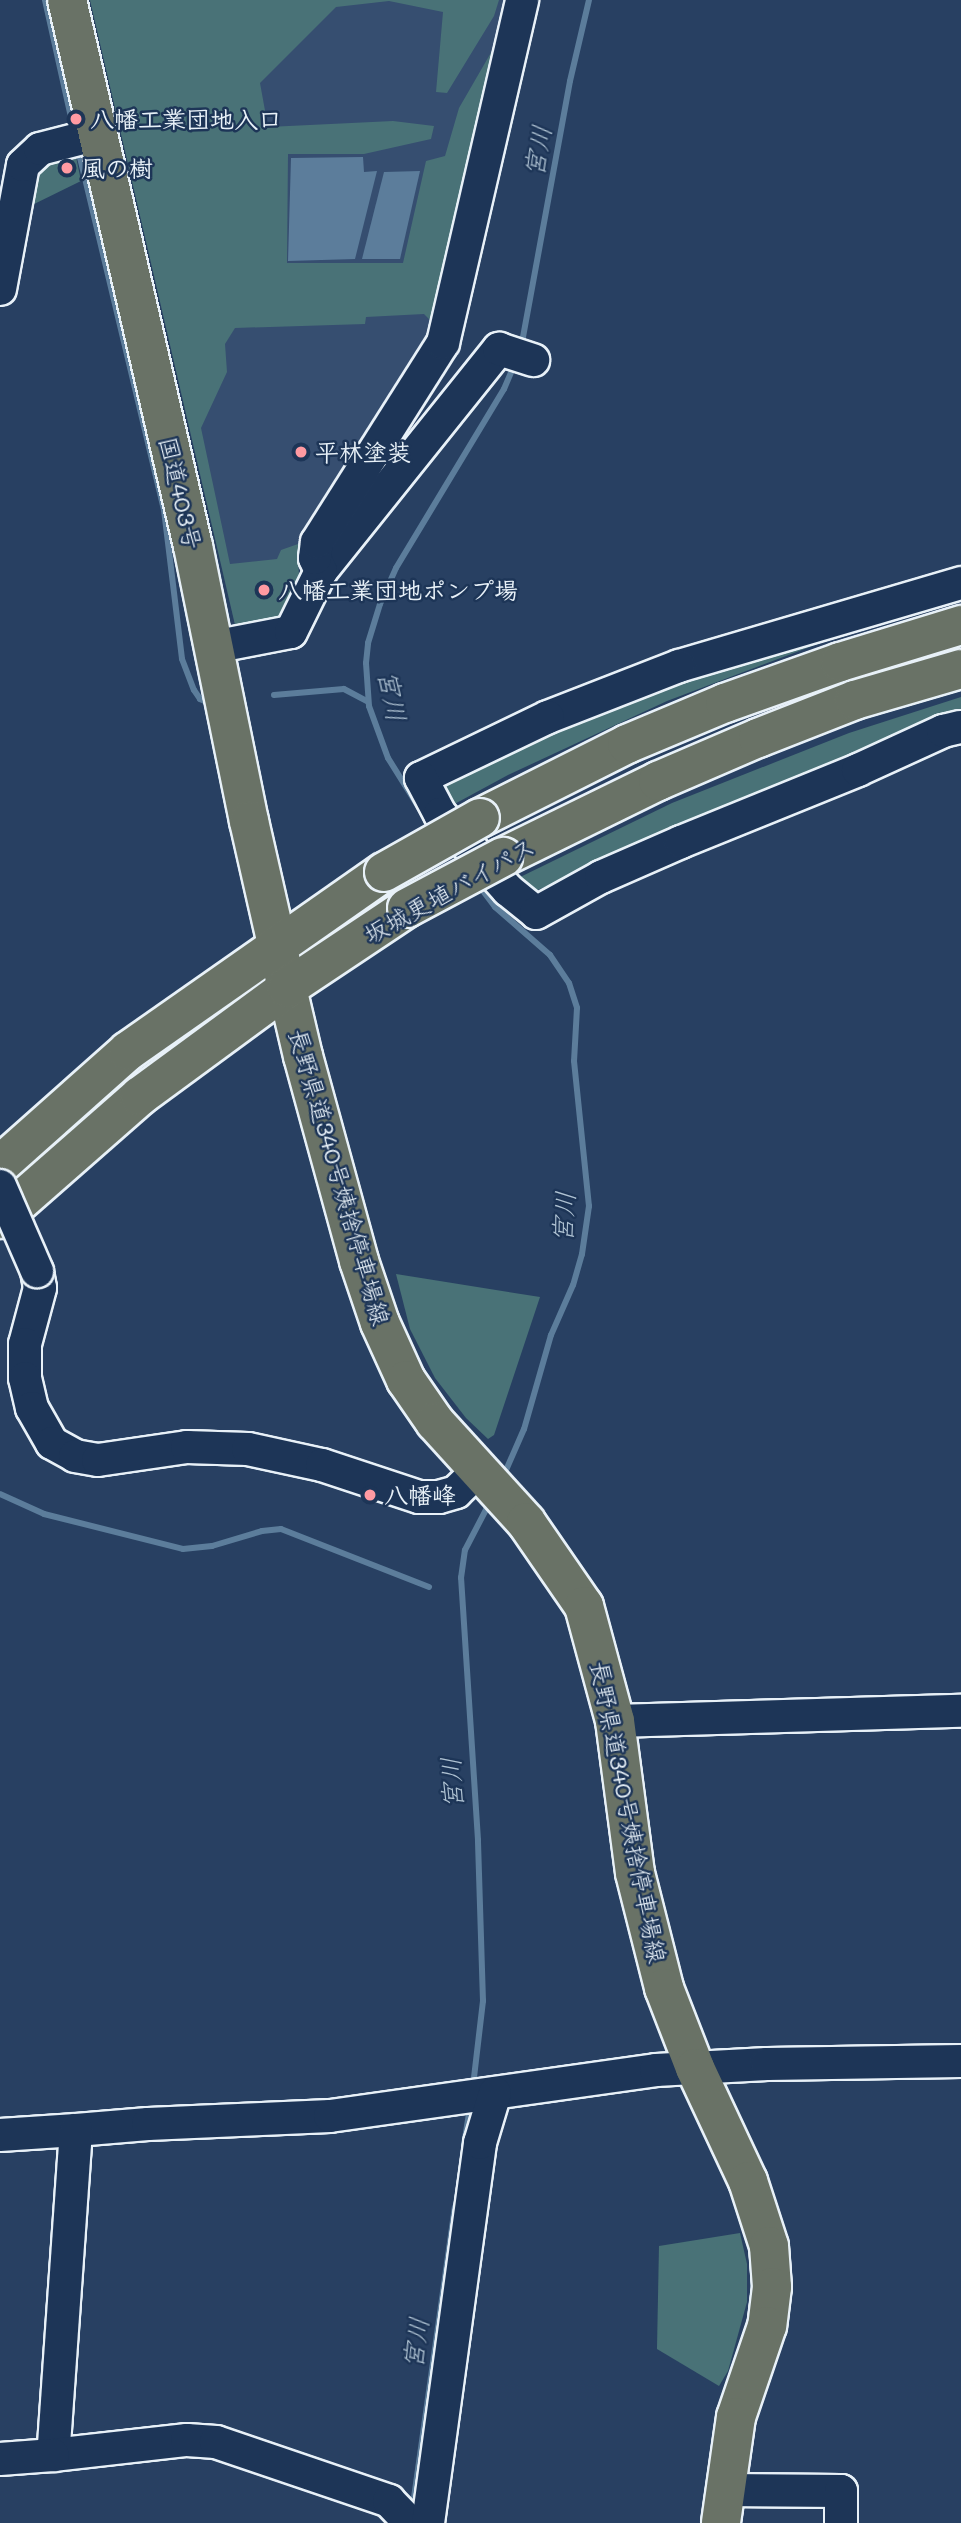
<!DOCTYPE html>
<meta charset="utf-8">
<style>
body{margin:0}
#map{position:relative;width:961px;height:2523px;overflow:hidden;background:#284062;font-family:Mali,"Klee One",sans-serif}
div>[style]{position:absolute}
.built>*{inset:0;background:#364e70}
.green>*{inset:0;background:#497277}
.water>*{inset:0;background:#5c7d9b}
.stream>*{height:6px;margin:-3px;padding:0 3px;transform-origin:3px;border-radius:3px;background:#5c7d9b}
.roads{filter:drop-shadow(2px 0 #e8f1f8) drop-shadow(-2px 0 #e8f1f8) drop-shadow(0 2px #e8f1f8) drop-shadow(0 -2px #e8f1f8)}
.minor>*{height:32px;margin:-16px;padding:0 16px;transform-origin:16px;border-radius:16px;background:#1d3557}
.major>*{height:38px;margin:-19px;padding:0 19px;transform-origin:19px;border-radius:19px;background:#697266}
.highway>*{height:38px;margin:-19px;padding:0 19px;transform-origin:19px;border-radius:19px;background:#697266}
.bridges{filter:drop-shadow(2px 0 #e8f1f8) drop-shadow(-2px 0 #e8f1f8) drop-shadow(0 2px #e8f1f8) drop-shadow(0 -2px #e8f1f8)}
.minor-bridge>*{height:32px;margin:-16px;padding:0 16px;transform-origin:16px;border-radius:16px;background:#1d3557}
.highway-bridge>*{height:38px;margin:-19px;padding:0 19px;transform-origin:19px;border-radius:19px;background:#697266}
.dots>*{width:19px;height:19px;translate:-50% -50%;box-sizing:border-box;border:4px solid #1d3557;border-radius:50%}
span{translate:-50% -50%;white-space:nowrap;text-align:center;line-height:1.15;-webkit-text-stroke:5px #1d3557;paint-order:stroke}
.poi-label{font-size:24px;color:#e8f1f8;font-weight:700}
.left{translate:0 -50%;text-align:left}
.street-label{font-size:24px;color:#e8f1f8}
.water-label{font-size:26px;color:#b0c3d3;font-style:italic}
</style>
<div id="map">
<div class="built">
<div style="clip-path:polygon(90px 0,515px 0,434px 340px,298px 559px,300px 593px,236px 629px)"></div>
</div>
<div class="green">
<div style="clip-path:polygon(90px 0,499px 0,494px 16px,447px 93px,436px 92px,443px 12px,389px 1px,336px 7px,260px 83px,268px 127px,393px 121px,434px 126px,431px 139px,364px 154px,288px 154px,287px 263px,403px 263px,426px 161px,445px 156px,459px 108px,500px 37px,437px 327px,424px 314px,366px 317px,365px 324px,235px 328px,225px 344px,227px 372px,201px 428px,230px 564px,277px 559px,281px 550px,298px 544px,304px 548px,298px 559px,300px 593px,286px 621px,236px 629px)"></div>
<div style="clip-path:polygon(75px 152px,81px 181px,26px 208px,39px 166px)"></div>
<div style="clip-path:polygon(961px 594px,961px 601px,831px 639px,667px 701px,508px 775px,449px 807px,442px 792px,444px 779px,682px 676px)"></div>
<div style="clip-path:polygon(961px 697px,961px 715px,535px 891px,525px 890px,512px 881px,672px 803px,849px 733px)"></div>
<div style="clip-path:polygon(396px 1274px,540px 1297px,494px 1435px,488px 1439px,466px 1418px,435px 1378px,410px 1329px)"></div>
<div style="clip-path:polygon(740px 2233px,747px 2264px,747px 2302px,728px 2371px,719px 2386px,657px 2349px,659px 2246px)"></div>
</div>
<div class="water">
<div style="clip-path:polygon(363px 157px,364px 172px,377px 171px,355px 259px,288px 261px,291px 158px)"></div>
<div style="clip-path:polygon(420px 171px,400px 259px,362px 259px,384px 172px)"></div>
</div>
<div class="stream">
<div style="left:45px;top:0;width:134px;rotate:77.5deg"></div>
<div style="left:78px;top:149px;width:371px;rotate:76.6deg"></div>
<div style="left:164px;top:510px;width:150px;rotate:83.1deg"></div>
<div style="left:182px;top:659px;width:33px;rotate:69deg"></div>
<div style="left:194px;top:690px;width:11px;rotate:56deg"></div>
<div style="left:200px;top:699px;width:5px;rotate:22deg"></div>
<div style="left:521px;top:348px;width:271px;rotate:-79.6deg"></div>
<div style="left:570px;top:81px;width:83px;rotate:-76.8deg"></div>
<div style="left:274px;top:695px;width:70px;rotate:-4.9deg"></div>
<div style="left:344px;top:689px;width:27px;rotate:28deg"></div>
<div style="left:421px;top:811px;width:62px;rotate:-121.9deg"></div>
<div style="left:388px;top:758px;width:55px;rotate:-110.1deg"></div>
<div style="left:369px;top:706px;width:43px;rotate:-94deg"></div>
<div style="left:366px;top:663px;width:20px;rotate:-84deg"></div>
<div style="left:368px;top:643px;width:41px;rotate:-72.9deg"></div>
<div style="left:380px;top:604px;width:39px;rotate:-66deg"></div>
<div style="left:396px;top:568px;width:209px;rotate:-58.9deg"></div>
<div style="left:504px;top:389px;width:26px;rotate:-67deg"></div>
<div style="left:477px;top:883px;width:30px;rotate:53deg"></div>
<div style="left:495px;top:907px;width:73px;rotate:41.1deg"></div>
<div style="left:550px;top:955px;width:34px;rotate:56deg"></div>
<div style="left:569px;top:983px;width:26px;rotate:72deg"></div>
<div style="left:577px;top:1008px;width:53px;rotate:93.2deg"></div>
<div style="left:574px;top:1061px;width:146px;rotate:84.1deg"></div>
<div style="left:589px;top:1206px;width:49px;rotate:98.3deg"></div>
<div style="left:582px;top:1254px;width:32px;rotate:106deg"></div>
<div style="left:573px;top:1285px;width:55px;rotate:113.7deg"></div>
<div style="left:551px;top:1335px;width:98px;rotate:106deg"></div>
<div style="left:524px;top:1429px;width:52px;rotate:113.6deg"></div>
<div style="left:0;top:1494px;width:48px;rotate:24.4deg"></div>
<div style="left:44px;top:1514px;width:143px;rotate:14.1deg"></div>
<div style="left:183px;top:1549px;width:29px;rotate:-6deg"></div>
<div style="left:212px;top:1546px;width:52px;rotate:-16.7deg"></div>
<div style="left:262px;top:1531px;width:19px;rotate:-6deg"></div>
<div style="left:281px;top:1529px;width:159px;rotate:21.4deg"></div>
<div style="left:473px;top:2086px;width:86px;rotate:-83.3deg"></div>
<div style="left:483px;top:2001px;width:161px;rotate:-91.8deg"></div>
<div style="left:478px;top:1840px;width:263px;rotate:-93.7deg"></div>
<div style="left:461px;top:1578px;width:28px;rotate:-82deg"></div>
<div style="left:465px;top:1550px;width:54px;rotate:-62.5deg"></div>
<div style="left:464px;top:2145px;width:38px;rotate:-81deg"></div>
<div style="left:412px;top:2512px;width:308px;rotate:-82deg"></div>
</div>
<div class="roads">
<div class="minor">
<div style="left:0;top:289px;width:126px;rotate:-79.5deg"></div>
<div style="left:23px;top:165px;width:23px;rotate:-43deg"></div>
<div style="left:40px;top:149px;width:60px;rotate:-14.5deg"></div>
<div style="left:321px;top:571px;width:285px;rotate:-51.3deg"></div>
<div style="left:499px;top:349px;width:36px;rotate:18deg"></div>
<div style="left:961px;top:583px;width:294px;rotate:163.6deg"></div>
<div style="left:679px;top:666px;width:141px;rotate:158.7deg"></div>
<div style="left:548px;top:717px;width:141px;rotate:154.3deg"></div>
<div style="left:421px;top:778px;width:41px;rotate:62.2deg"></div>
<div style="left:440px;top:814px;width:102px;rotate:48.2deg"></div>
<div style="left:508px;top:890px;width:36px;rotate:39deg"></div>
<div style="left:536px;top:913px;width:74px;rotate:-29deg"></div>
<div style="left:601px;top:877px;width:87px;rotate:-23.6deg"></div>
<div style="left:681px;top:842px;width:191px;rotate:-22.1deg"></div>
<div style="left:858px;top:770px;width:94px;rotate:-24.6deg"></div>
<div style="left:943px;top:731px;width:18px;rotate:-13deg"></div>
<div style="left:213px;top:647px;width:79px;rotate:-10.9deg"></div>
<div style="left:291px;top:632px;width:68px;rotate:-63.8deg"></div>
<div style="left:321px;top:571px;width:14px;rotate:-115deg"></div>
<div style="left:315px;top:558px;width:16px;rotate:-83deg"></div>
<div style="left:317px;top:542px;width:236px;rotate:-57.7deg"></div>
<div style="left:443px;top:343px;width:352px;rotate:-77deg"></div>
<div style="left:37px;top:1271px;width:17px;rotate:80deg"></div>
<div style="left:40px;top:1288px;width:58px;rotate:105deg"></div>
<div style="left:25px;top:1344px;width:34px;rotate:90deg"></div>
<div style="left:25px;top:1378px;width:31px;rotate:77deg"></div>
<div style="left:32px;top:1408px;width:40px;rotate:60.3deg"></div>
<div style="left:52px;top:1443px;width:26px;rotate:29deg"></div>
<div style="left:75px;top:1456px;width:23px;rotate:10deg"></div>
<div style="left:98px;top:1460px;width:90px;rotate:-8.3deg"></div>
<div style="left:187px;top:1447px;width:61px;rotate:1.9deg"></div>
<div style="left:248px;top:1449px;width:76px;rotate:12.2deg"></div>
<div style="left:322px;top:1465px;width:102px;rotate:18.3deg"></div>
<div style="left:419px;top:1497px;width:20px"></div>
<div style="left:439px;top:1497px;width:18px;rotate:-16deg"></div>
<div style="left:456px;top:1492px;width:30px;rotate:-44deg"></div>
<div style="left:615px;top:1721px;width:346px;rotate:-1.7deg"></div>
<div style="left:76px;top:2130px;width:72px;rotate:-4.8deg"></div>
<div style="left:148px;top:2124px;width:182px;rotate:-2.5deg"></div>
<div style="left:330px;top:2116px;width:329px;rotate:-8deg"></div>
<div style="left:656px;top:2070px;width:111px;rotate:-3.1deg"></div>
<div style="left:767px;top:2064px;width:194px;rotate:-0.9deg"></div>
<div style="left:0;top:2135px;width:76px;rotate:-3.8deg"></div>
<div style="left:76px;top:2130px;width:326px;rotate:94deg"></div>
<div style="left:53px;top:2455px;width:135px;rotate:-6.4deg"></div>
<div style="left:187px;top:2440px;width:29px;rotate:4deg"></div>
<div style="left:216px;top:2442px;width:183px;rotate:18.8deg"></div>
<div style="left:389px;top:2501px;width:30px;rotate:46deg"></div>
<div style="left:0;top:2459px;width:53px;rotate:-4.3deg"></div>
<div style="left:725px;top:2490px;width:116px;rotate:0.5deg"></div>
<div style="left:841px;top:2491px;width:32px;rotate:90deg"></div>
<div style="left:428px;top:2523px;width:384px;rotate:-82.2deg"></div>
<div style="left:480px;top:2143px;width:52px;rotate:-73.3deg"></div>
</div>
<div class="major">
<div style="left:287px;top:988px;width:70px;rotate:76.8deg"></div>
<div style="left:303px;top:1056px;width:213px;rotate:74.7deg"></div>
<div style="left:359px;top:1261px;width:65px;rotate:71.3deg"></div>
<div style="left:380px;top:1323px;width:63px;rotate:65.5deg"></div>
<div style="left:406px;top:1380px;width:51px;rotate:55.4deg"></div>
<div style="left:435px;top:1422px;width:135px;rotate:47.7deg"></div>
<div style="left:526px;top:1522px;width:102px;rotate:55.4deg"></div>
<div style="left:584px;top:1606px;width:119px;rotate:74.9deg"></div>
<div style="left:615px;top:1721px;width:153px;rotate:82.5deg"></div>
<div style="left:635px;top:1873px;width:119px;rotate:75.8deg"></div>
<div style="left:664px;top:1988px;width:86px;rotate:68.8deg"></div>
<div style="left:695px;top:2068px;width:125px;rotate:64.9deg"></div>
<div style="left:748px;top:2181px;width:68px;rotate:72.1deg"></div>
<div style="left:769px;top:2246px;width:41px;rotate:85.8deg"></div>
<div style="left:772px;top:2287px;width:39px;rotate:97deg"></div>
<div style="left:767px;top:2326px;width:96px;rotate:108.8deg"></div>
<div style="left:736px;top:2417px;width:107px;rotate:98.1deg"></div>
</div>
<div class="highway">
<div style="left:67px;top:0;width:560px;rotate:77.01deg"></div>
<div style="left:193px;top:546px;width:281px;rotate:78.5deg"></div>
<div style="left:249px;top:821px;width:171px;rotate:77.2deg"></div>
<div style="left:480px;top:818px;width:165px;rotate:-26.7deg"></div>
<div style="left:627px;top:744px;width:106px;rotate:-22.7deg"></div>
<div style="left:725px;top:703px;width:122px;rotate:-19.6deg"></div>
<div style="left:840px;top:662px;width:127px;rotate:-17deg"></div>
<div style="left:503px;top:857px;width:173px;rotate:-26.1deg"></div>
<div style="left:658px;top:781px;width:109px;rotate:-23.3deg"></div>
<div style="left:758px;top:738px;width:104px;rotate:-21.4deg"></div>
<div style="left:855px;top:700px;width:110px;rotate:-16.3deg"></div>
<div style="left:0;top:1165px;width:171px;rotate:-41.7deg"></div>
<div style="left:128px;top:1051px;width:312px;rotate:-35deg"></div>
<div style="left:0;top:1219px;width:186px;rotate:-41.3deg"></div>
<div style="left:140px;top:1096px;width:182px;rotate:-36.3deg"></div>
<div style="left:287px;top:988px;width:144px;rotate:-33.7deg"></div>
</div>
</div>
<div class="bridges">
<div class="minor-bridge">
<div style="left:0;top:1186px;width:93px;rotate:66.5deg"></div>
</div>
<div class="highway-bridge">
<div style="left:384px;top:872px;width:110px;rotate:-29.4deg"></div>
<div style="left:407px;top:908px;width:109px;rotate:-28deg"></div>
</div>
</div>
<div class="dots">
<div style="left:76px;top:119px;background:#ff9aa2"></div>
<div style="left:67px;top:168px;background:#ff9aa2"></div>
<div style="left:301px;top:452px;background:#ff9aa2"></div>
<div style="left:264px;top:590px;background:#ff9aa2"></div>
<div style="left:370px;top:1495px;background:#ff9aa2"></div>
</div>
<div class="poi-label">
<span class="left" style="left:90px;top:119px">八幡工業団地入口</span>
<span class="left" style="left:81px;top:168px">風の樹</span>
<span class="left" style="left:315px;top:452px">平林塗装</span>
<span class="left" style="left:278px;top:590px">八幡工業団地ポンプ場</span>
<span class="left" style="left:384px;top:1495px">八幡峰</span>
</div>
<div class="street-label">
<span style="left:181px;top:493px;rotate:77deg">国道403号</span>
<span style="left:449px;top:890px;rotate:-29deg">坂城更埴バイパス</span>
<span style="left:340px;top:1177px;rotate:74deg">長野県道340号姨捨停車場線</span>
<span style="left:629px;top:1812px;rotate:79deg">長野県道340号姨捨停車場線</span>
</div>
<div class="water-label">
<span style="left:538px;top:151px;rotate:-80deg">宮川</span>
<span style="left:392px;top:696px;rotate:79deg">宮川</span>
<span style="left:564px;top:1217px;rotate:-86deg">宮川</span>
<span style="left:452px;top:1783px;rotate:-93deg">宮川</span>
<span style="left:416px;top:2343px;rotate:-82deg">宮川</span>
</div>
</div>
